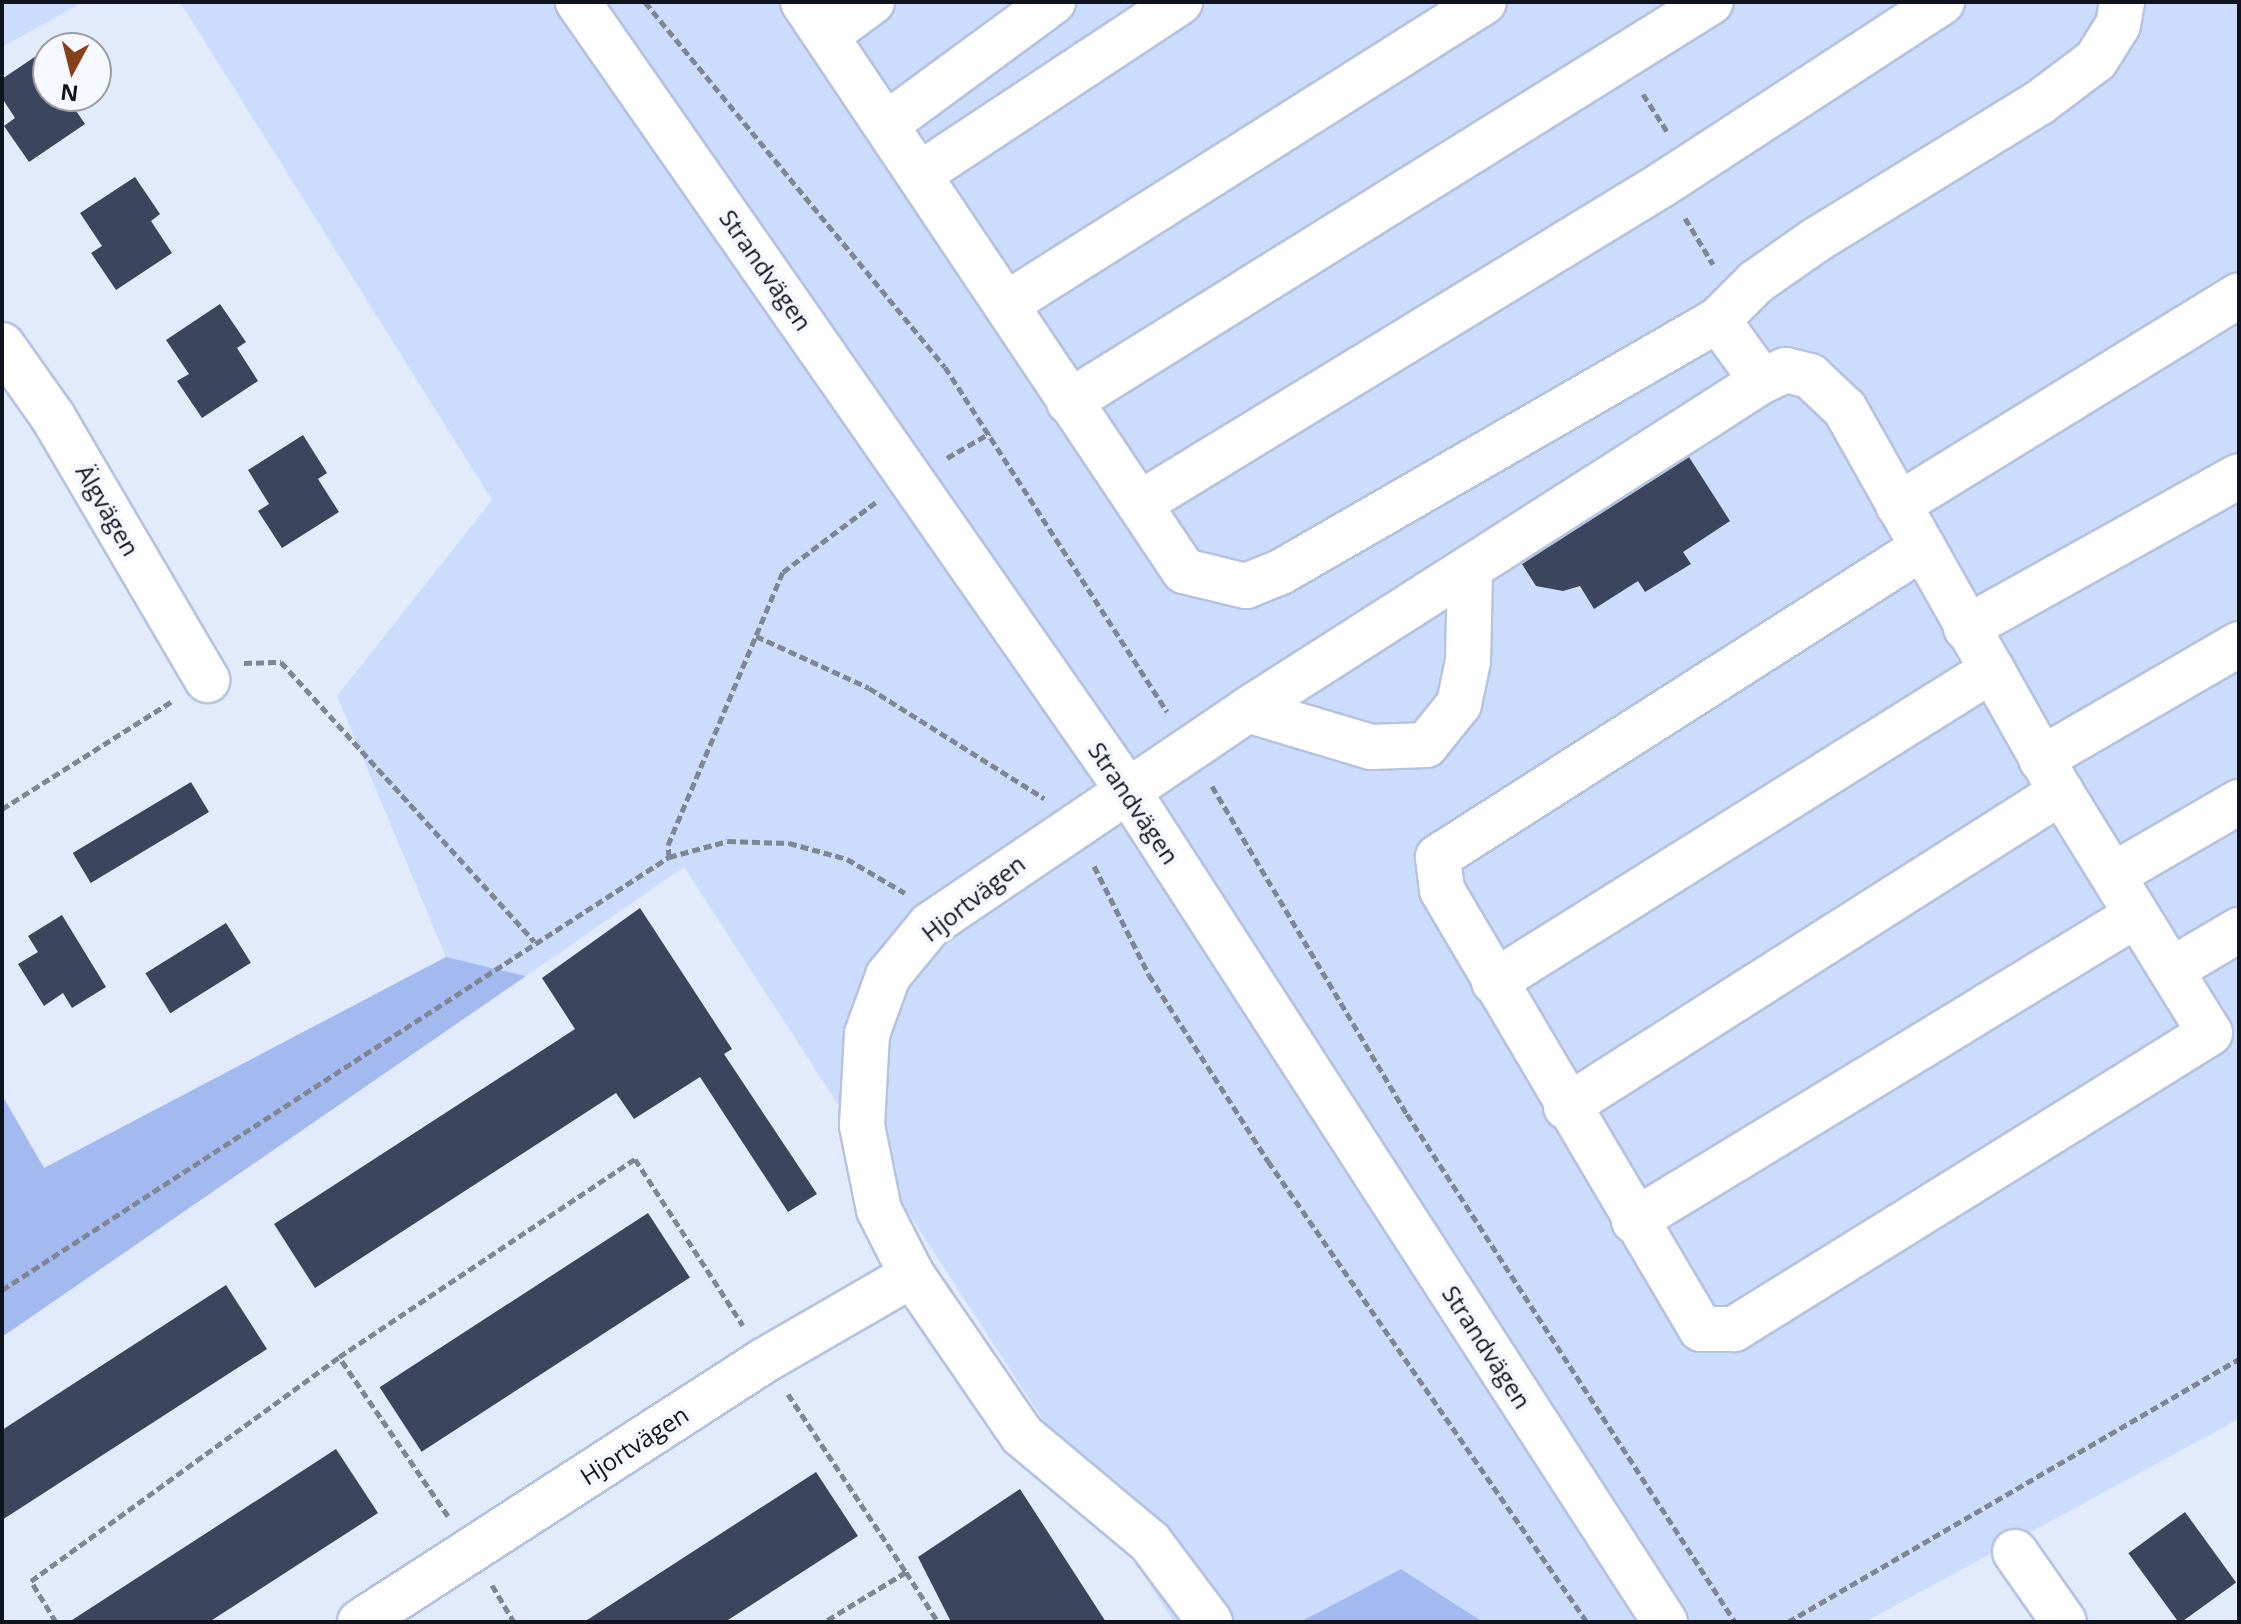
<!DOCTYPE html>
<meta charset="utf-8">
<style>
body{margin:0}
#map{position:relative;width:2241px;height:1624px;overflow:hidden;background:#e2ebfc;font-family:"Open Sans",sans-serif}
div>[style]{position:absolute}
.green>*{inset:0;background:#ccdcfd}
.forest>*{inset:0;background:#a2baf0}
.building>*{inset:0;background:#3b455d;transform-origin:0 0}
.path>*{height:5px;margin-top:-2.5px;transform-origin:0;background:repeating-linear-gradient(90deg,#7f8693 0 8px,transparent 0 12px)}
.roads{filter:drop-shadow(2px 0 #b6c3e0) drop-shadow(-2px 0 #b6c3e0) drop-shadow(0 2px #b6c3e0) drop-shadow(0 -2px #b6c3e0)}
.minor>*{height:44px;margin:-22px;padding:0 22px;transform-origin:22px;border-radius:22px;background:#fff}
span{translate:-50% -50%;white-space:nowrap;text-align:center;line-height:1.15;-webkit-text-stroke:8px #f5f8fe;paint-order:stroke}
.street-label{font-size:24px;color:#0f131d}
.frame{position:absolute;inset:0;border:4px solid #0f131d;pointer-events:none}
.north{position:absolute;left:32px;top:32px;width:80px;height:80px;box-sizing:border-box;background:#f5f8fe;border:2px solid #999ca4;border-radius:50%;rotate:187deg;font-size:22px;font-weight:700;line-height:32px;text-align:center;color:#0f131d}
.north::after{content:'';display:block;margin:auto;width:28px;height:36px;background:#864119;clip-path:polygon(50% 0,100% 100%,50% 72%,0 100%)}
</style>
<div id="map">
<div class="green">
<div style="clip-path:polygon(2px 2px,83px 2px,2px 47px)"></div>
<div style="clip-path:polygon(180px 2px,2239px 2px,2239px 1419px,1865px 1622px,1483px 1622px,1401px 1569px,1300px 1622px,1174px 1622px,684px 867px,526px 976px,446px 957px,337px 696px,492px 500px)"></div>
</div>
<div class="forest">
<div style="clip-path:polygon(446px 957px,526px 976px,2px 1337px,2px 1095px,44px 1168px)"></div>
<div style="clip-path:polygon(1401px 1569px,1483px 1622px,1300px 1622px)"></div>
</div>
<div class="building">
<div style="clip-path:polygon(48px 48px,48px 96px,66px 96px,85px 124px,29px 162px,4px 126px,15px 118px,2px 98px,2px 79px)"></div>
<div style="clip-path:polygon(135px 177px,160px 214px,151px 221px,172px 253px,116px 290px,91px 253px,102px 246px,80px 213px)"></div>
<div style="clip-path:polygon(220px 304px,246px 342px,237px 348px,258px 381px,202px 418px,177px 381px,189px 374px,166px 340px)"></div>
<div style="clip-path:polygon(303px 435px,327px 473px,318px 479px,339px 512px,282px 548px,258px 511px,269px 504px,248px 470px)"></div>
<div style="clip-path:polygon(1689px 457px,1730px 521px,1683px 552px,1691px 564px,1645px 592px,1638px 581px,1594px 609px,1580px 586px,1563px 591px,1536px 586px,1522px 564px)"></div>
<div style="left:191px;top:782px;width:35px;height:138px;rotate:59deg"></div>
<div style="clip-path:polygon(640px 908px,732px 1049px,724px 1054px,817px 1194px,788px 1212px,700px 1077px,634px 1119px,616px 1093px,315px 1288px,274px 1224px,575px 1029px,542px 978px)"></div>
<div style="clip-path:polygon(62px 915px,106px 987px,72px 1008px,63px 993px,44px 1006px,18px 964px,38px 952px,28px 936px)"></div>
<div style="left:226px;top:923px;width:47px;height:95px;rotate:58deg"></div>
<div style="left:648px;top:1213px;width:77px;height:320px;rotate:57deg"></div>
<div style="clip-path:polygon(226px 1285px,267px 1349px,2px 1520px,2px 1430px)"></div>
<div style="clip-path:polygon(336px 1449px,378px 1513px,209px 1622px,69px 1622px)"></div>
<div style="clip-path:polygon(816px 1472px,858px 1536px,725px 1622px,584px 1622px)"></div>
<div style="clip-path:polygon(1020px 1489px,1106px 1622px,951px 1622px,918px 1557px)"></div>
<div style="left:2185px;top:1512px;width:87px;height:70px;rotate:54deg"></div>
</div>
<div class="path">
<div style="left:645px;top:2px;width:472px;rotate:50.6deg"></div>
<div style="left:945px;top:367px;width:410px;rotate:57.2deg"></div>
<div style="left:1643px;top:94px;width:46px;rotate:57.3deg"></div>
<div style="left:1685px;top:218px;width:54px;rotate:58.7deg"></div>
<div style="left:947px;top:458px;width:50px;rotate:-30.2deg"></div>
<div style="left:756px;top:636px;width:124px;rotate:24.7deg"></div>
<div style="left:869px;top:688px;width:207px;rotate:32.2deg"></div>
<div style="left:244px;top:663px;width:37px;rotate:-2deg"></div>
<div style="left:281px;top:662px;width:377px;rotate:47.8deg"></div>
<div style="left:1212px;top:786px;width:382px;rotate:59.3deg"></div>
<div style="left:1407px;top:1114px;width:605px;rotate:57.15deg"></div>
<div style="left:2px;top:809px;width:201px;rotate:-32.4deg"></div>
<div style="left:669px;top:857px;width:12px;rotate:-95deg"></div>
<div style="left:668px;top:845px;width:296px;rotate:-67.2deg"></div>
<div style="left:783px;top:572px;width:116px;rotate:-37deg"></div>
<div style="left:1094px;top:866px;width:122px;rotate:63.2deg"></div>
<div style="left:1149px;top:975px;width:221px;rotate:57.4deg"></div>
<div style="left:1268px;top:1161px;width:561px;rotate:55.32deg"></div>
<div style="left:2px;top:1290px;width:795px;rotate:-32.99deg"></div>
<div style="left:669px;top:857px;width:61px;rotate:-15.2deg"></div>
<div style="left:728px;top:841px;width:61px;rotate:1.9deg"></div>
<div style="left:789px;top:843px;width:60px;rotate:15.4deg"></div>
<div style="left:847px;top:859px;width:67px;rotate:30.4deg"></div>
<div style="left:788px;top:1394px;width:214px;rotate:56.5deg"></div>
<div style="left:906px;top:1572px;width:96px;rotate:148.6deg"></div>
<div style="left:448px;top:1516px;width:193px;rotate:-124.4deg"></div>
<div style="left:339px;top:1357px;width:356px;rotate:-33.8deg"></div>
<div style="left:635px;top:1159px;width:198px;rotate:57deg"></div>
<div style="left:906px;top:1572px;width:59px;rotate:57.4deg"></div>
<div style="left:492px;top:1585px;width:43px;rotate:59.3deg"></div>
<div style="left:56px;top:1622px;width:48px;rotate:-121.4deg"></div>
<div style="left:31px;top:1581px;width:381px;rotate:-36deg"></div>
<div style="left:1788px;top:1622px;width:522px;rotate:-30.25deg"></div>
</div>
<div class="roads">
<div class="minor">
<div style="left:578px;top:2px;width:962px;rotate:55.12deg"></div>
<div style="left:1128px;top:791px;width:989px;rotate:57.13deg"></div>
<div style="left:803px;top:2px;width:685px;rotate:56.19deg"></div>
<div style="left:1184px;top:571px;width:64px;rotate:13.6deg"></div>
<div style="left:1246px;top:586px;width:35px;rotate:-22deg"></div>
<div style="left:1279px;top:573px;width:507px;rotate:-29.96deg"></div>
<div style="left:1718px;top:320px;width:54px;rotate:-45deg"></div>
<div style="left:1756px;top:282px;width:73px;rotate:-35deg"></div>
<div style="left:1816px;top:240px;width:262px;rotate:-31.6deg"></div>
<div style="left:2039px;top:103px;width:71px;rotate:-37deg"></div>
<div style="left:2096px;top:60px;width:41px;rotate:-57.8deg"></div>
<div style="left:2118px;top:25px;width:23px;rotate:-80deg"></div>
<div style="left:827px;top:35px;width:56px;rotate:-36.3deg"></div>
<div style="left:888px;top:123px;width:205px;rotate:-36.3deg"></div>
<div style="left:920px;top:174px;width:312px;rotate:-33.5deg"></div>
<div style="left:1008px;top:303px;width:563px;rotate:-32.31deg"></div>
<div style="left:1718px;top:320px;width:75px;rotate:54.2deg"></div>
<div style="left:2px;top:345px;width:88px;rotate:54.7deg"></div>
<div style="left:53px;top:417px;width:305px;rotate:59.6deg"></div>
<div style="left:1069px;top:402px;width:756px;rotate:-31.93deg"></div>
<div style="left:1139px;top:504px;width:614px;rotate:-31.41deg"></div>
<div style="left:1663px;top:184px;width:333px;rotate:-33.1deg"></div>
<div style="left:1898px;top:505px;width:400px;rotate:-31.6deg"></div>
<div style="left:1966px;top:628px;width:312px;rotate:-29.1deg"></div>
<div style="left:1247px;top:710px;width:129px;rotate:16.6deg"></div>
<div style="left:1371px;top:747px;width:55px;rotate:-2.1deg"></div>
<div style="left:1426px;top:745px;width:53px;rotate:-51.2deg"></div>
<div style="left:1459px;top:704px;width:44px;rotate:-78.2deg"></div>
<div style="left:1468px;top:661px;width:90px;rotate:-88.7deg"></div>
<div style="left:2041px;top:759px;width:229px;rotate:-30.1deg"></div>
<div style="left:2113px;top:875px;width:146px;rotate:-30.1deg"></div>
<div style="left:2171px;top:970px;width:79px;rotate:-30.5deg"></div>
<div style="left:1494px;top:982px;width:588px;rotate:-32.07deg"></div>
<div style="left:1566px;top:1107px;width:587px;rotate:-32.47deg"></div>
<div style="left:1634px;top:1221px;width:587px;rotate:-31.33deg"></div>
<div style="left:2015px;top:1552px;width:85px;rotate:55deg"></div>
<div style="left:360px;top:1622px;width:482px;rotate:-32.9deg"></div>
<div style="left:765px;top:1360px;width:170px;rotate:-30deg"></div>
<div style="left:1210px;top:1622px;width:100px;rotate:-126.9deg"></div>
<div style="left:1150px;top:1542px;width:167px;rotate:-140.1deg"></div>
<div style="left:1022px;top:1435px;width:194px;rotate:-124.5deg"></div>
<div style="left:912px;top:1275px;width:73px;rotate:-116.9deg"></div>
<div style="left:879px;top:1210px;width:86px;rotate:-101.4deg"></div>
<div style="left:862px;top:1126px;width:92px;rotate:-86.9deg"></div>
<div style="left:867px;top:1034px;width:62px;rotate:-70.1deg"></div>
<div style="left:888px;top:976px;width:66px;rotate:-50.5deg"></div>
<div style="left:930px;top:925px;width:383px;rotate:-34.1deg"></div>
<div style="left:1247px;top:710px;width:611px;rotate:-32.57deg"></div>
<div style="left:1762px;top:381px;width:26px;rotate:-25deg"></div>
<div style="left:1786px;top:370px;width:25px;rotate:14deg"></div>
<div style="left:1810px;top:376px;width:48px;rotate:43.3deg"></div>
<div style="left:1845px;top:409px;width:440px;rotate:60.6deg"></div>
<div style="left:2061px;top:792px;width:283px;rotate:58.3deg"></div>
<div style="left:2210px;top:1033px;width:561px;rotate:148.12deg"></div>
<div style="left:1734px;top:1329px;width:33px;rotate:180deg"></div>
<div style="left:1701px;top:1329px;width:510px;rotate:-120.54deg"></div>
<div style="left:1442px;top:890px;width:33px;rotate:-97deg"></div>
<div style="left:1438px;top:857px;width:574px;rotate:-32.56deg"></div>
</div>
</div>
<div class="street-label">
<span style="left:766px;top:270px;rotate:55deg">Strandvägen</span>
<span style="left:108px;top:510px;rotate:60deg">Älgvägen</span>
<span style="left:1134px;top:803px;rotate:56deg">Strandvägen</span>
<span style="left:973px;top:898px;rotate:-38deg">Hjortvägen</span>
<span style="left:1487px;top:1347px;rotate:57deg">Strandvägen</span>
<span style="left:634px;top:1445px;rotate:-33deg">Hjortvägen</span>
</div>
<div class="frame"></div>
<div class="north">N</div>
</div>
